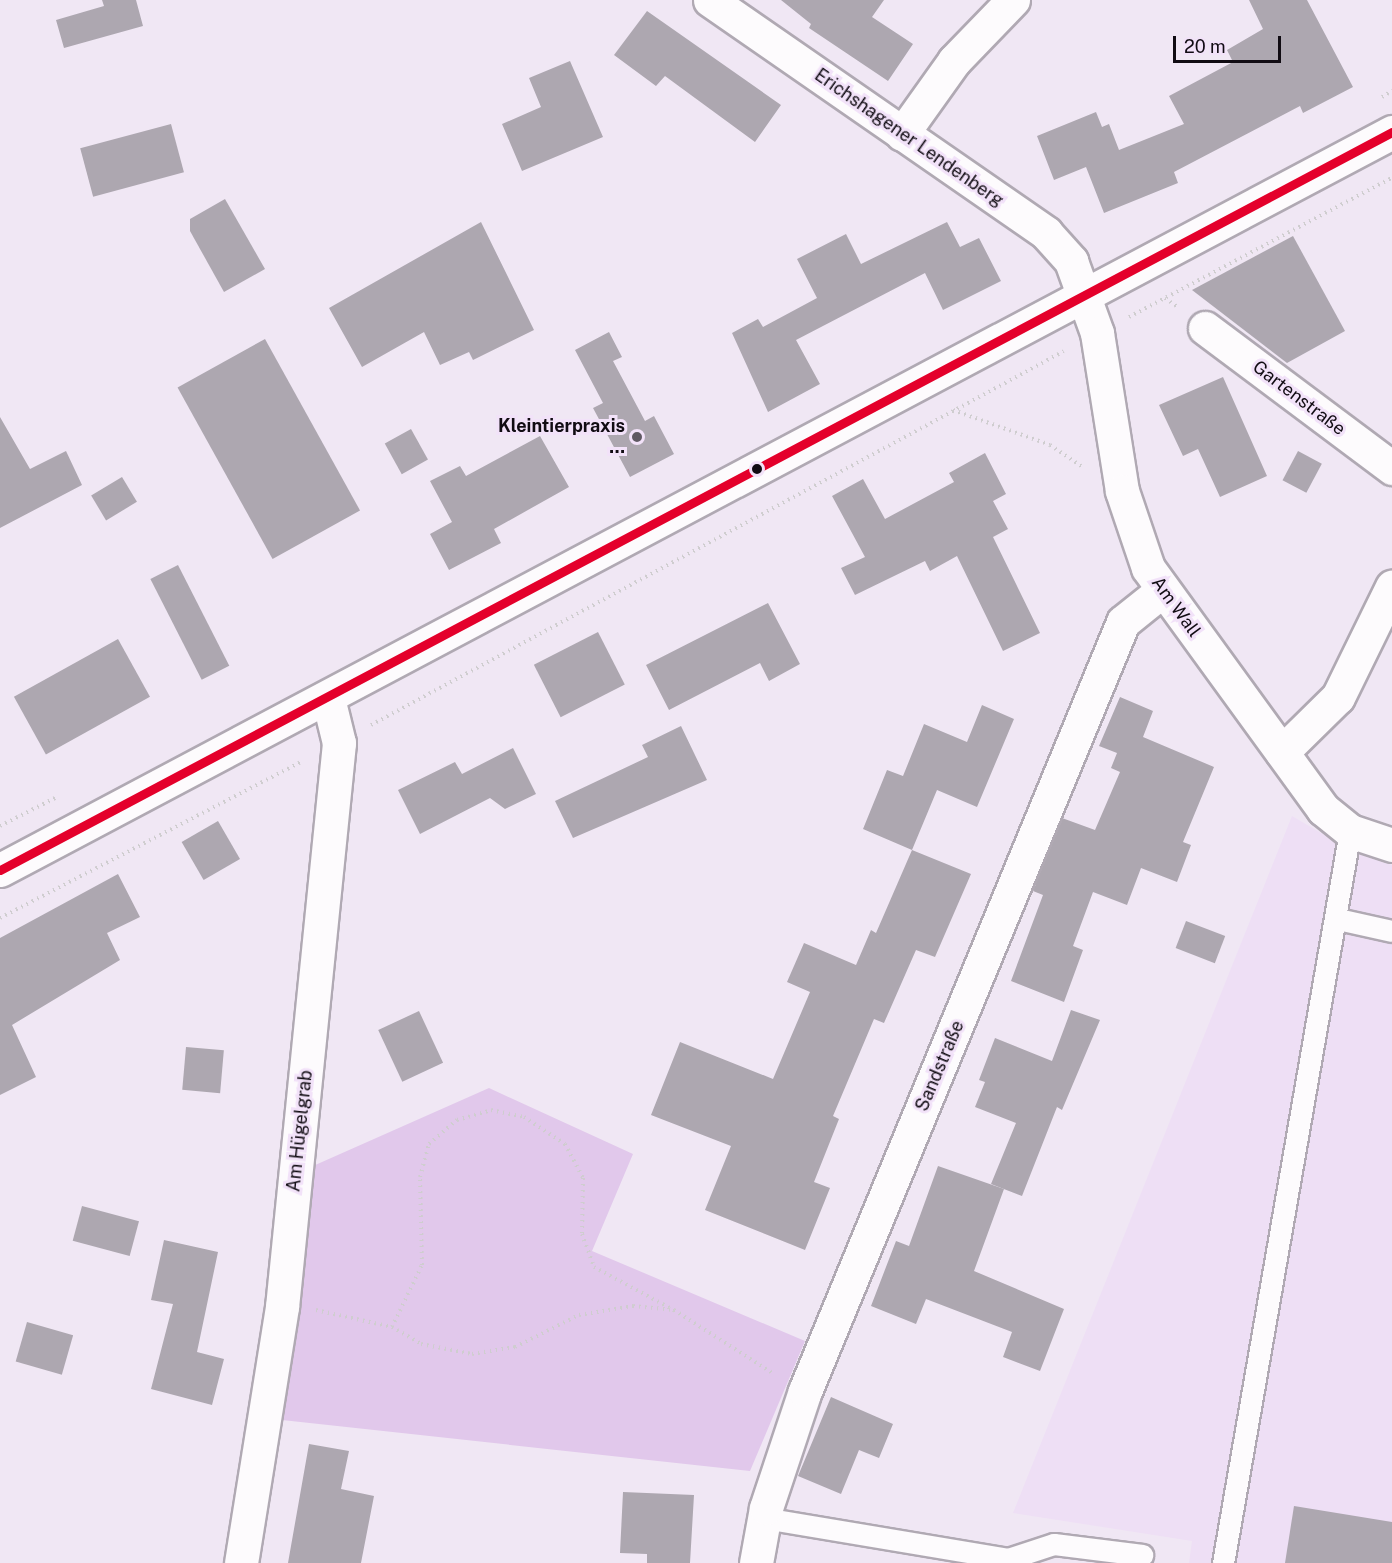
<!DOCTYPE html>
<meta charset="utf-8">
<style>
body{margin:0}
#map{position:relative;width:1392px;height:1563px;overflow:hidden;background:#f0e7f4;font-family:"Public Sans",sans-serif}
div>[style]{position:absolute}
.built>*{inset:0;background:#eedff5}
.green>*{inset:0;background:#e1c8eb}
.building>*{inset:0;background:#ada7b0;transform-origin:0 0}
.path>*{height:4px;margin-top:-2px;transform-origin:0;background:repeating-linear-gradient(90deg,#cfcdcf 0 1.5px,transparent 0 6px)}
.roads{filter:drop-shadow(2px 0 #b0a9b3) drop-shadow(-2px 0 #b0a9b3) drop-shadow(0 2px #b0a9b3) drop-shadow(0 -2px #b0a9b3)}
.service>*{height:21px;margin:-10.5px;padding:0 10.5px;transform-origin:10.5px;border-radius:10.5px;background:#fdfbfd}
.minor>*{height:33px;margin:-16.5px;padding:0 16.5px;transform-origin:16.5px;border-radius:16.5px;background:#fdfbfd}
.primary>*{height:33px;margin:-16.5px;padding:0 16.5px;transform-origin:16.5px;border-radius:16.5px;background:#fdfbfd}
.bus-1>*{height:9px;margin:-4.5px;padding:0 4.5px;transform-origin:4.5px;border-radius:4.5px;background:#e4002b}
.dots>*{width:16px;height:16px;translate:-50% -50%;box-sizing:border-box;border:3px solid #f2e2f9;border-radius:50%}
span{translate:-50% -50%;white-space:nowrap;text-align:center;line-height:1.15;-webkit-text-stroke:6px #f2e2f9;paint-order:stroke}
.street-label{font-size:18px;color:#110c13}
.poi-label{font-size:18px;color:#110c13;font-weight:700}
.right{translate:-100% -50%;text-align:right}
.scale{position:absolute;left:1173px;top:36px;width:108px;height:27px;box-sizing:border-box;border:3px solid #110c13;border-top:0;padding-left:8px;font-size:18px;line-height:21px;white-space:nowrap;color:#110c13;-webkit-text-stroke:4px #f2e2f9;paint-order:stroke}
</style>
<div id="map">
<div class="built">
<div style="clip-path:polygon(1292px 816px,1355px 853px,1392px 865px,1392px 1563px,1189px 1563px,1192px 1541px,1013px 1513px)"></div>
</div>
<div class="green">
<div style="clip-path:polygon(489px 1088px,633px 1154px,592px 1251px,805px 1341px,750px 1471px,282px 1420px,313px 1166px)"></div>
</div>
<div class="building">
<div style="clip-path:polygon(102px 0,136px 0,143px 26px,64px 48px,56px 20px,104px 6px)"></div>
<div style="clip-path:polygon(781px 0,884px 0,872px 17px,913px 44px,888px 81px,809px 28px,811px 24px)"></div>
<div style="clip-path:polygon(1249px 0,1307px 0,1353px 87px,1303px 113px,1300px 106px,1174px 172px,1178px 183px,1104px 213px,1086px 167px,1054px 180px,1037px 136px,1096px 112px,1102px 127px,1109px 124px,1119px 150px,1184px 124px,1169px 96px,1233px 62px,1227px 50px,1263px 29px)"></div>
<div style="clip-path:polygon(647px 11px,781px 105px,755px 142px,665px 76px,656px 86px,614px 55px)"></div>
<div style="clip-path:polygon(570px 61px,603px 137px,522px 171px,502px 124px,541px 107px,529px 78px)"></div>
<div style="left:171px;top:124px;width:50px;height:94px;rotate:75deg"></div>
<div style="clip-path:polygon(225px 199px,265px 269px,224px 292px,190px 231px,190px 219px)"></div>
<div style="clip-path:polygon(481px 222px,534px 330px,473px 360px,469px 352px,440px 365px,424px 332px,362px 367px,329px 308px)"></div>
<div style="clip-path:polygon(947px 222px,960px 247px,979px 238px,1001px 281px,943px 310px,925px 273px,796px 340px,820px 384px,768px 412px,732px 333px,758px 319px,763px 327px,817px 298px,797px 259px,846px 234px,861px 264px)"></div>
<div style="clip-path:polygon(1293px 236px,1345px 331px,1287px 363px,1192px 290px)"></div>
<div style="clip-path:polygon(609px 332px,622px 357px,613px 361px,645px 421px,654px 416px,674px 454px,630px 477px,593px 408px,603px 403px,575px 350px)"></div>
<div style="left:265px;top:339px;width:196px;height:100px;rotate:61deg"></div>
<div style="clip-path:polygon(1223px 377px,1267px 476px,1220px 497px,1198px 449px,1183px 456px,1159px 405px)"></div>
<div style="clip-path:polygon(0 417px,30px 469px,66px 451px,82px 485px,0 528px)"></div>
<div style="left:411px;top:429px;width:35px;height:30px;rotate:61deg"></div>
<div style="clip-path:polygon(540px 436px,569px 487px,494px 529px,501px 543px,449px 570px,430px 534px,452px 522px,430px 481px,460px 466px,466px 476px)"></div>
<div style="left:1298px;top:451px;width:27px;height:33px;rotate:28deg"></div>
<div style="clip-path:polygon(985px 453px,1006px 494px,993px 501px,1008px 529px,993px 537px,1040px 633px,1003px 651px,957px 556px,930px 571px,925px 561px,855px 595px,841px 568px,865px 557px,832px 496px,863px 479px,885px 519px,954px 482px,949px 473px)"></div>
<div style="left:122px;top:477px;width:29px;height:36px;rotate:59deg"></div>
<div style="left:178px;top:565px;width:113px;height:31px;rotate:63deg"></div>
<div style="clip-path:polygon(768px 603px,800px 664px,769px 681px,760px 663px,669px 710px,646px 665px)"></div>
<div style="left:598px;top:632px;width:59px;height:72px;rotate:63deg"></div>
<div style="left:118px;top:639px;width:66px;height:119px;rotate:61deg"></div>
<div style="clip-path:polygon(1120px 697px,1153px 711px,1143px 737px,1214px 767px,1183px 842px,1191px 845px,1177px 882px,1141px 868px,1127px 905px,1093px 892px,1073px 946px,1083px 950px,1064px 1002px,1011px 981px,1043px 895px,1033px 891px,1062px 818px,1095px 830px,1120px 772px,1111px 768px,1117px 753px,1099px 746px)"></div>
<div style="clip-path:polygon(982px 705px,1014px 719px,977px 807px,937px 790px,912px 850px,971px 874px,935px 957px,916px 950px,884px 1023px,874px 1019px,833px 1116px,839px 1119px,814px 1182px,830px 1188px,805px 1250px,705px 1210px,731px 1146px,651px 1115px,680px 1042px,773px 1079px,810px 992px,787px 982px,804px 943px,856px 965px,871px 930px,876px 933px,912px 850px,863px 829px,887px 770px,903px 776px,924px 724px,967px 742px)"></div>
<div style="clip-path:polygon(681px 726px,707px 780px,573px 838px,555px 801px,648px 757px,642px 745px)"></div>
<div style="clip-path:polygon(513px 748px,536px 794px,505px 809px,490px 798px,420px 834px,398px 790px,455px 762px,462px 774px)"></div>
<div style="left:218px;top:821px;width:44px;height:42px;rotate:60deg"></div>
<div style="clip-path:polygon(118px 874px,140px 917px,107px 933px,120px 960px,12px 1025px,36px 1077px,0 1095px,0 938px)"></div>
<div style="left:1186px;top:921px;width:42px;height:29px;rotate:21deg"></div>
<div style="clip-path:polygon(1071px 1010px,1100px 1020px,1062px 1110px,1057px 1107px,1022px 1196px,991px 1184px,1016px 1123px,975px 1107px,985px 1082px,979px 1080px,995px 1038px,1052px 1061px)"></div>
<div style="left:419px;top:1011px;width:57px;height:45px;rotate:65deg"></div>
<div style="left:186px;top:1047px;width:38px;height:43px;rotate:5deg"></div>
<div style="clip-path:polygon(938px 1166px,1004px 1189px,974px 1271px,1064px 1309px,1040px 1371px,1003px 1357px,1012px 1332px,926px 1299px,916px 1324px,871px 1306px,896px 1241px,909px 1246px)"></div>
<div style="left:82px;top:1206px;width:59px;height:36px;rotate:15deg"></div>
<div style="clip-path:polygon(164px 1240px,218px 1252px,197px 1352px,224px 1359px,212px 1405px,151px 1389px,173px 1304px,151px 1300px)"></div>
<div style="left:27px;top:1322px;width:48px;height:41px;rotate:16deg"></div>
<div style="clip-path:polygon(831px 1397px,893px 1424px,879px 1458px,859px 1450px,841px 1494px,798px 1476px)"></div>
<div style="clip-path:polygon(309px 1444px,349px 1451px,341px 1489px,374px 1496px,361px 1563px,288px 1563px)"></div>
<div style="clip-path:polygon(623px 1492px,694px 1495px,690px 1563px,647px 1563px,647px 1554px,620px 1553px)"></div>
<div style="clip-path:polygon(1294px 1506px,1392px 1522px,1392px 1563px,1285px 1563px)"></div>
</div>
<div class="path">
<div style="left:1382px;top:97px;width:12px;rotate:-31deg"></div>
<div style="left:1165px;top:298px;width:17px;rotate:36deg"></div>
<div style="left:1129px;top:317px;width:297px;rotate:-27.9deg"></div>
<div style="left:953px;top:410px;width:103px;rotate:19.8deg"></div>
<div style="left:1050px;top:445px;width:40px;rotate:34deg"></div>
<div style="left:371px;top:725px;width:787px;rotate:-28.35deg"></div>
<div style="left:0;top:826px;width:62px;rotate:-27deg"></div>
<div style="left:0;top:918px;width:341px;rotate:-27.4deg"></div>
<div style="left:316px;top:1310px;width:78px;rotate:12.6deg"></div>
<div style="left:392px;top:1327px;width:34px;rotate:30deg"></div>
<div style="left:421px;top:1344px;width:52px;rotate:11.1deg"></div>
<div style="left:472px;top:1354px;width:44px;rotate:-9.2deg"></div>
<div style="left:515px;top:1347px;width:72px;rotate:-26.6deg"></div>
<div style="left:579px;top:1315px;width:55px;rotate:-9.5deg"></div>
<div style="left:633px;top:1306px;width:41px;rotate:5.6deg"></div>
<div style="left:674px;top:1310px;width:119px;rotate:32.6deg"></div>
<div style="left:392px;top:1327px;width:69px;rotate:-64.2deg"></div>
<div style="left:422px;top:1265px;width:88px;rotate:-91.3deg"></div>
<div style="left:420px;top:1177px;width:34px;rotate:-75deg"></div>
<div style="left:429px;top:1144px;width:37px;rotate:-41deg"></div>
<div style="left:457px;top:1120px;width:35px;rotate:-16deg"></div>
<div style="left:491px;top:1110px;width:34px;rotate:12deg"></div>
<div style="left:524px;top:1117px;width:49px;rotate:33.4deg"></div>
<div style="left:565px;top:1144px;width:38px;rotate:62deg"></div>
<div style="left:583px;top:1178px;width:56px;rotate:91deg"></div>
<div style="left:582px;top:1234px;width:35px;rotate:70deg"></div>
<div style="left:594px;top:1267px;width:91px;rotate:28.3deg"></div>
</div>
<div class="roads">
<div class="service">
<div style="left:1338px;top:919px;width:55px;rotate:12.5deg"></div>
<div style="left:764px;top:1518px;width:247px;rotate:9.5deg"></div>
<div style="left:1008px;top:1559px;width:48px;rotate:-18.1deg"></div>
<div style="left:1054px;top:1544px;width:89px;rotate:7.1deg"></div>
<div style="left:1223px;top:1563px;width:743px;rotate:-80.16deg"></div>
</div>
<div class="minor">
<div style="left:710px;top:0;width:409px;rotate:34.7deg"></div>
<div style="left:1046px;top:233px;width:38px;rotate:48deg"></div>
<div style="left:1071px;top:261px;width:77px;rotate:70.1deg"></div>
<div style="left:1097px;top:333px;width:160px;rotate:81deg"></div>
<div style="left:1122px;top:491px;width:81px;rotate:71.3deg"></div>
<div style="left:1148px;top:568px;width:298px;rotate:54deg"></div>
<div style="left:1323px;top:809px;width:35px;rotate:39deg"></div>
<div style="left:1350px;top:831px;width:44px;rotate:18.4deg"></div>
<div style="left:902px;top:134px;width:90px;rotate:-54.5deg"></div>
<div style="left:954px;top:61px;width:85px;rotate:-46deg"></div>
<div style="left:1205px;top:328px;width:234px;rotate:36.8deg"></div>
<div style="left:1282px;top:752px;width:78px;rotate:-44.5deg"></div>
<div style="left:1338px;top:697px;width:123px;rotate:-63.9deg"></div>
<div style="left:241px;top:1563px;width:259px;rotate:-80.9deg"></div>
<div style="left:282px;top:1307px;width:567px;rotate:-84.23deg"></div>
<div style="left:339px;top:743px;width:46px;rotate:-103.7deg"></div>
<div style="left:756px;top:1563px;width:56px;rotate:-79.7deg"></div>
<div style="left:766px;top:1508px;width:123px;rotate:-71.6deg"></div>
<div style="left:805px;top:1391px;width:832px;rotate:-67.53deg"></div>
<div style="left:1123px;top:622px;width:51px;rotate:-38.7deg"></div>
</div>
<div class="primary">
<div style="left:0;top:870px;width:1576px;rotate:-27.93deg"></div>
</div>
</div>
<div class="bus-1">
<div style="left:0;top:870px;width:1576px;rotate:-27.93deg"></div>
</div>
<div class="dots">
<div style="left:637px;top:437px;background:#5f5962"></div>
<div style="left:757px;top:469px;background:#110c13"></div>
</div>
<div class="street-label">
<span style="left:909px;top:138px;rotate:35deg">Erichshagener Lendenberg</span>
<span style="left:1299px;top:398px;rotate:37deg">Gartenstraße</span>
<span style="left:1176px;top:607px;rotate:54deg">Am Wall</span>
<span style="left:940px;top:1066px;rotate:-67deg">Sandstraße</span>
<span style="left:300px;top:1131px;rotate:-84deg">Am Hügelgrab</span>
</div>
<div class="poi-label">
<span class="right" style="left:625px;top:437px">Kleintierpraxis<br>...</span>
</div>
<div class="scale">20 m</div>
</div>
